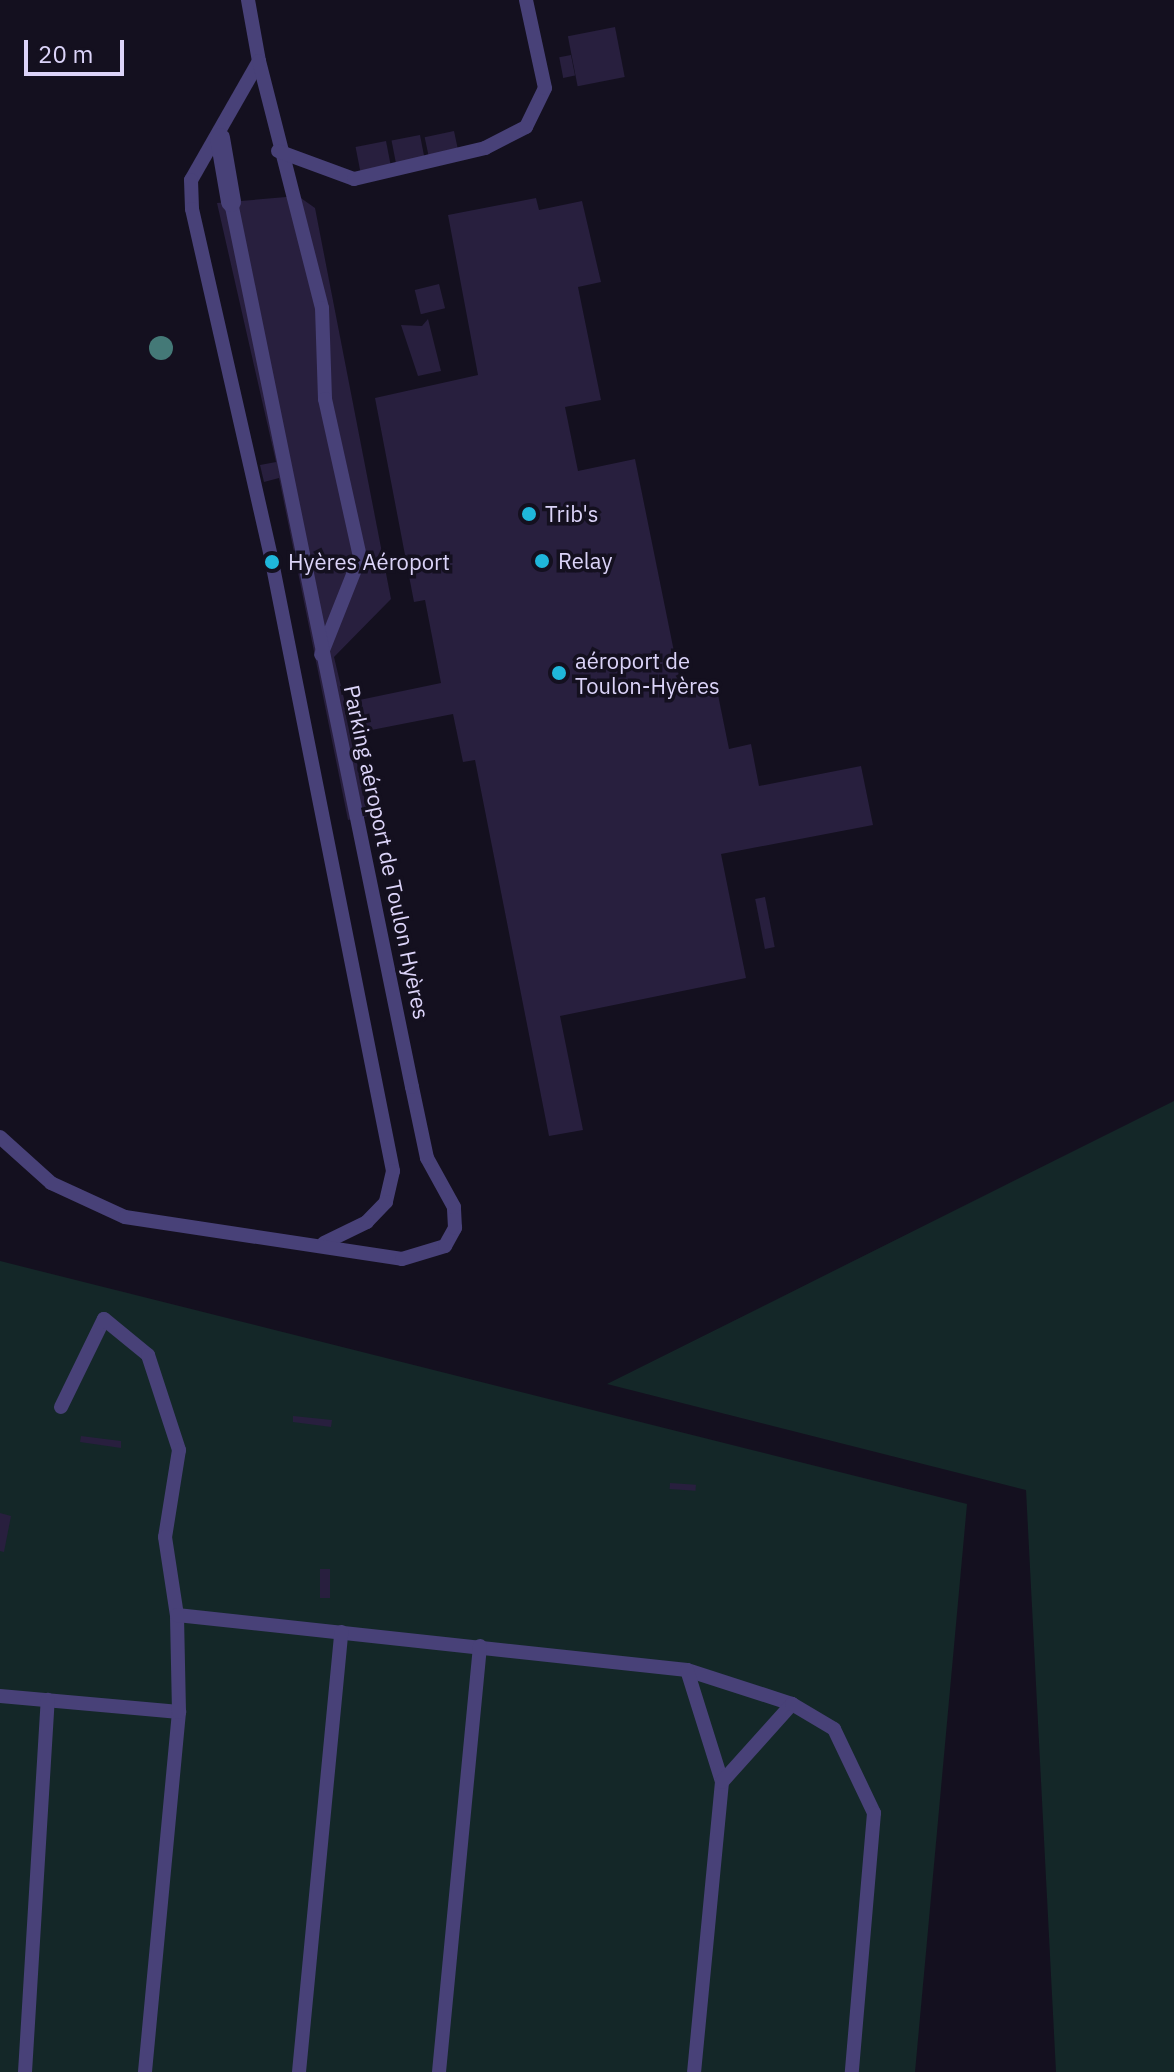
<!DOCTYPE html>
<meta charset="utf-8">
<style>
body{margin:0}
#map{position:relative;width:1174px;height:2072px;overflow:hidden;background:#14101f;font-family:"IBM Plex Sans",sans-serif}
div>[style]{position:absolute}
.green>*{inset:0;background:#142728}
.building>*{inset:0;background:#281f3e;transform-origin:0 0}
.service>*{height:14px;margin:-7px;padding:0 7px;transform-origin:7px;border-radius:7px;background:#484178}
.minor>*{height:20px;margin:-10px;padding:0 10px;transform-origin:10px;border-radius:10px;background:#484178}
.trees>*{width:24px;height:24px;margin:-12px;border-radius:50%;background:#447977}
.dots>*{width:22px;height:22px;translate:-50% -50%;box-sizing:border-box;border:4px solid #14101f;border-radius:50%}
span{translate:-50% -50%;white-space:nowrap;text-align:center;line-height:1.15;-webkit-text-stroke:7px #14101f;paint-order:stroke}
.poi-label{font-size:22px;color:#dcd4f9}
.left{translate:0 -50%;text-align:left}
.street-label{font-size:22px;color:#dcd4f9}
.scale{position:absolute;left:24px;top:40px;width:100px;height:36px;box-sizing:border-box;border:4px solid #dcd4f9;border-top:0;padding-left:10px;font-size:24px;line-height:28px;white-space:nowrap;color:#dcd4f9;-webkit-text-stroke:6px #14101f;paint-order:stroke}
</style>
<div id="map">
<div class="green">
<div style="clip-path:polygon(1174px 1101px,1174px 2072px,1056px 2072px,1026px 1490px,607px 1384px)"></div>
<div style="clip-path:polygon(0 1261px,967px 1504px,915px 2072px,0 2072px)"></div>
</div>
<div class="building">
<div style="left:615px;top:27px;width:51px;height:48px;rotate:79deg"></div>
<div style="left:571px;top:55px;width:21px;height:12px;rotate:79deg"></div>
<div style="left:454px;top:131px;width:24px;height:30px;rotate:78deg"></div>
<div style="left:420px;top:135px;width:25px;height:29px;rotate:79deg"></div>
<div style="left:386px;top:141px;width:25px;height:31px;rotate:79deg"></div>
<div style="clip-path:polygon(298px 196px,315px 208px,391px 599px,334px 657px,345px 703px,441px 683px,425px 600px,414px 602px,375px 398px,478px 375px,448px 215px,536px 198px,539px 210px,582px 201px,601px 282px,578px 287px,601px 400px,565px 407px,578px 471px,635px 459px,682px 691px,716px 685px,729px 749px,751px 744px,759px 786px,861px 766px,873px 825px,721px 854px,746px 978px,560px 1016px,583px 1130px,549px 1136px,475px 760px,463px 762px,453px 714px,351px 734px,368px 816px,348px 820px,279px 478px,264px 482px,260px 465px,276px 462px,217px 203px)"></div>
<div style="left:439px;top:284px;width:25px;height:25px;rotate:76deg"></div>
<div style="clip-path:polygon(428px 319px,441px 371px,418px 376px,401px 325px,422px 326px)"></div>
<div style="left:765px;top:897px;width:51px;height:10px;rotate:79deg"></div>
<div style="clip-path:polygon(293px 1416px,332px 1420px,331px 1427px,293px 1422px)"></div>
<div style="clip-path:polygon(81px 1436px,121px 1441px,121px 1448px,80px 1442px)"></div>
<div style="left:670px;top:1483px;width:26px;height:6px;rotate:4deg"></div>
<div style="clip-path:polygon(0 1513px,11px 1516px,4px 1552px,0 1551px)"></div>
<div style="left:320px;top:1569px;width:10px;height:29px"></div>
</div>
<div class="service">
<div style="left:248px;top:0;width:62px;rotate:79.8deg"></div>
<div style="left:259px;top:61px;width:137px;rotate:119.7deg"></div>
<div style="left:191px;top:180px;width:29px;rotate:88deg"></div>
<div style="left:192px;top:209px;width:362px;rotate:77.2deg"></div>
<div style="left:272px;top:562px;width:621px;rotate:78.76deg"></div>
<div style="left:393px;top:1171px;width:32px;rotate:103deg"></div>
<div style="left:386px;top:1202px;width:28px;rotate:134deg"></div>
<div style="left:367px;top:1222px;width:48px;rotate:154deg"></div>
<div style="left:259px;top:61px;width:255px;rotate:75.7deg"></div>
<div style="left:322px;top:308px;width:91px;rotate:88.1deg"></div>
<div style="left:325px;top:399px;width:162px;rotate:77.5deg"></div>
<div style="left:360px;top:557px;width:105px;rotate:111.7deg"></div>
<div style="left:278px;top:151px;width:81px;rotate:20.2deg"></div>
<div style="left:354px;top:179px;width:135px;rotate:-13.3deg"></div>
<div style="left:485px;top:148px;width:46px;rotate:-27.1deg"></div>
<div style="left:526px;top:127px;width:43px;rotate:-64deg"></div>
<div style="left:545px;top:88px;width:90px;rotate:-102.2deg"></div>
<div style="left:0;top:1137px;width:69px;rotate:42deg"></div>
<div style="left:51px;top:1183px;width:81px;rotate:24.7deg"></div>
<div style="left:125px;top:1217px;width:280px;rotate:8.6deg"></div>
<div style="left:402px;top:1259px;width:45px;rotate:-16.8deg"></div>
<div style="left:445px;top:1246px;width:21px;rotate:-61deg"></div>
<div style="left:455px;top:1228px;width:21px;rotate:-93deg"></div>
<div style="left:454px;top:1207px;width:56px;rotate:-118.9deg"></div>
<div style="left:427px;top:1158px;width:73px;rotate:-101.9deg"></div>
<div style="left:412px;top:1087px;width:903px;rotate:-101.56deg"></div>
<div style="left:61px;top:1407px;width:98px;rotate:-64deg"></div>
<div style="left:104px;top:1319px;width:57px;rotate:39.3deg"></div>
<div style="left:148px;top:1355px;width:100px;rotate:71.9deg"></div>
<div style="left:179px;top:1450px;width:88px;rotate:99.1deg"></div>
<div style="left:165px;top:1537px;width:79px;rotate:81.3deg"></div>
<div style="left:687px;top:1670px;width:110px;rotate:17.9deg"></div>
<div style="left:0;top:1696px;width:180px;rotate:5.1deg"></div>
<div style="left:179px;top:1712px;width:362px;rotate:95.4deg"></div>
<div style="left:179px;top:1712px;width:97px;rotate:-91.2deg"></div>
<div style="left:177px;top:1615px;width:513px;rotate:6.16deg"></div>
<div style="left:687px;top:1670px;width:117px;rotate:72.6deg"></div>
<div style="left:722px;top:1782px;width:291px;rotate:95.5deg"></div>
<div style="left:722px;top:1782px;width:105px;rotate:-48.1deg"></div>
<div style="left:792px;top:1704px;width:49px;rotate:30.8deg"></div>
<div style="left:834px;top:1729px;width:93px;rotate:64.5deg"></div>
<div style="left:874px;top:1813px;width:260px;rotate:94.9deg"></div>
<div style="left:25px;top:2072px;width:373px;rotate:-86.5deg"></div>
<div style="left:299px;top:2072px;width:442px;rotate:-84.5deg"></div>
<div style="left:439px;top:2072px;width:428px;rotate:-84.5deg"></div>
</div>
<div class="minor">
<div style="left:220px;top:138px;width:65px;rotate:80.2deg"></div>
</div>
<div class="trees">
<div style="left:161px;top:348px"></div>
</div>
<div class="dots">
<div style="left:529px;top:514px;background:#1fb7db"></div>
<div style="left:542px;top:561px;background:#1fb7db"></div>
<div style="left:272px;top:562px;background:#1fb7db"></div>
<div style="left:559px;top:673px;background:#1fb7db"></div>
</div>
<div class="poi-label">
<span class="left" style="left:545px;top:514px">Trib's</span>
<span class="left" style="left:558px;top:561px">Relay</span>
<span class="left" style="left:288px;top:562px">Hyères Aéroport</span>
<span class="left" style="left:575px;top:673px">aéroport de<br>Toulon-Hyères</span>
</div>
<div class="street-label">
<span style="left:387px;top:852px;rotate:78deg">Parking aéroport de Toulon Hyères</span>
</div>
<div class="scale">20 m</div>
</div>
